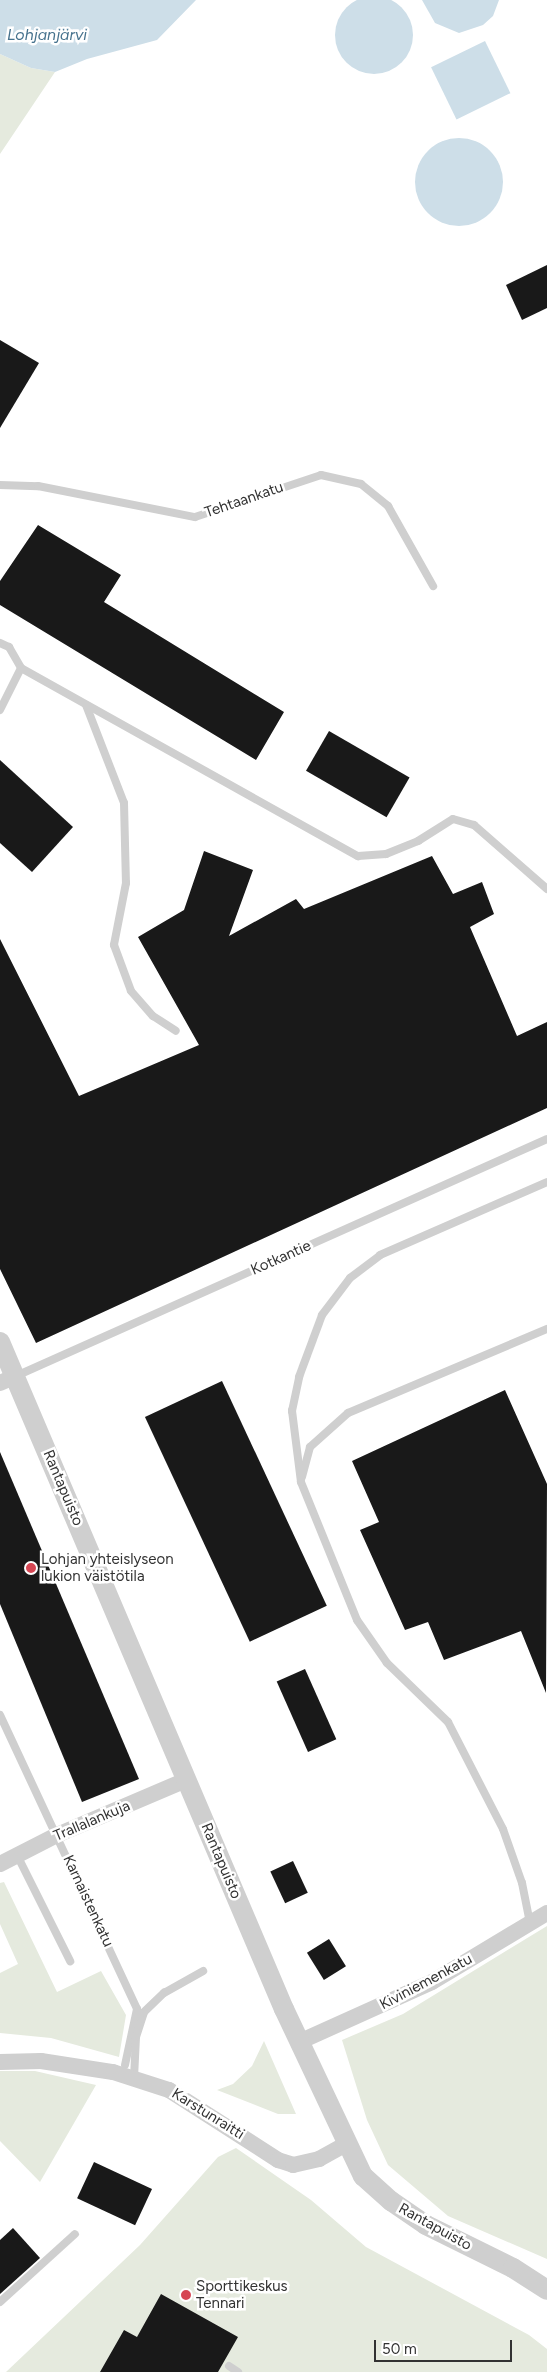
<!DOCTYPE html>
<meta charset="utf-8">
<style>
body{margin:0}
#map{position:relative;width:547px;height:2372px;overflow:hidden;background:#fff;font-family:Figtree,sans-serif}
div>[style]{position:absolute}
.green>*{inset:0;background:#e5eade}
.water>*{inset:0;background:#cddee8;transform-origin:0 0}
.round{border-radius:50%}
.building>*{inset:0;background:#191919;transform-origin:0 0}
.service>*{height:8px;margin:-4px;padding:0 4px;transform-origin:4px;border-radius:4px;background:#cfcfcf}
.minor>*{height:16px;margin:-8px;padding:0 8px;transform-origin:8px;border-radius:8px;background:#cfcfcf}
.tertiary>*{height:20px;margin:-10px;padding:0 10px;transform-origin:10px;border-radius:10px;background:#cfcfcf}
.dots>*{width:14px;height:14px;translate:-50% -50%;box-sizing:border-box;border:2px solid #fff;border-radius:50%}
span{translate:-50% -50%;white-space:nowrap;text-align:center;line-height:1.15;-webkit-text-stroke:5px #fff;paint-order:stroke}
.street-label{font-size:15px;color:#323232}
.poi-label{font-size:15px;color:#323232}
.left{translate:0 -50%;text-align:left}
.water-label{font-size:16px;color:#46728d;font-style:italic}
.scale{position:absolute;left:374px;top:2340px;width:138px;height:22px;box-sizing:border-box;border:2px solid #323232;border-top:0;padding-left:6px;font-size:15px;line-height:18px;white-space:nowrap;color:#323232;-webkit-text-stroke:4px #fff;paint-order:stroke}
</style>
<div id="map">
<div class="green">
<div style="clip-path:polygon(0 54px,31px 68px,55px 72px,0 154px)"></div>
<div style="clip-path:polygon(4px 1882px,57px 1992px,101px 1971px,126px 2015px,119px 2057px,51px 2038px,0 2033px,0 1973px,18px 1964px,0 1924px,0 1883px)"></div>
<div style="clip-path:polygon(547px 1926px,547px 2259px,448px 2216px,388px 2165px,367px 2120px,342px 2040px,403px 2014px)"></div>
<div style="clip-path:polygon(264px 2041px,296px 2114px,278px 2114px,217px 2090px,233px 2084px,252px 2066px)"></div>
<div style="clip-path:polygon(0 2071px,35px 2071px,96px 2085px,40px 2182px,0 2141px)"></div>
<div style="clip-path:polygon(236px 2148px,311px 2200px,366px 2247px,529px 2335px,547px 2349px,547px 2372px,6px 2372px,140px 2245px,218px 2157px)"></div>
</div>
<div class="water">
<div class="round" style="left:335px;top:-4px;width:78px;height:78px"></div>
<div style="clip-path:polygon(0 0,196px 0,157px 40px,87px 59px,55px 72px,31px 68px,0 54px)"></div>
<div style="clip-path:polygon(422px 0,499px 0,493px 16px,483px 25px,459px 33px,435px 23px)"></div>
<div style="left:485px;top:41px;width:58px;height:60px;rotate:64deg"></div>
<div class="round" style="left:415px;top:138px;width:88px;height:88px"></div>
</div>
<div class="building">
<div style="clip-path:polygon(547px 265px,547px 308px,522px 320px,506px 285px)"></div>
<div style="clip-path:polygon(0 340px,39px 363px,0 428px)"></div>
<div style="clip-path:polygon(38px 525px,121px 575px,104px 602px,284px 712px,256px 760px,0 605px,0 581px)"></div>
<div style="left:329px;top:731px;width:93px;height:46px;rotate:30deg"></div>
<div style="clip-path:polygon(0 760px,73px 827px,32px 872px,0 843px)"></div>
<div style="clip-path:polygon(204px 851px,253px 870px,229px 936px,296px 899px,304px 909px,432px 856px,453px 894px,482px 882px,494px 914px,470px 927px,517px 1036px,547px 1022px,547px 1108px,36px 1343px,0 1269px,0 939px,79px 1096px,199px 1045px,138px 937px,184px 910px)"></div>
<div style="left:222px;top:1381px;width:248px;height:85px;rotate:65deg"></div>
<div style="clip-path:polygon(505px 1390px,547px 1484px,546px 1693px,521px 1631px,444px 1660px,428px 1622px,405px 1630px,360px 1530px,379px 1522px,352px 1461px)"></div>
<div style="clip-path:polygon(0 1452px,139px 1779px,82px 1802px,0 1604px)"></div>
<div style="left:305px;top:1669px;width:77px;height:31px;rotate:66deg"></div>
<div style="left:293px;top:1861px;width:35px;height:25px;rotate:65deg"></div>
<div style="left:329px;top:1939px;width:32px;height:26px;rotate:58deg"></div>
<div style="left:94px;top:2162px;width:64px;height:40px;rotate:25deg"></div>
<div style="clip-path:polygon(13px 2228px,40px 2258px,0 2294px,0 2240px)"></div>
<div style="clip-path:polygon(161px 2294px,238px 2337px,218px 2372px,100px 2372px,124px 2330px,137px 2337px)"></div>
</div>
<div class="service">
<div style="left:0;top:485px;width:38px;rotate:2deg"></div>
<div style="left:38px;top:486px;width:160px;rotate:11.2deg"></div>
<div style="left:195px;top:517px;width:133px;rotate:-18.4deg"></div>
<div style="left:321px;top:475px;width:41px;rotate:12.7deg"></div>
<div style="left:361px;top:484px;width:35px;rotate:39deg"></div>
<div style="left:388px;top:506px;width:92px;rotate:60.6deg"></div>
<div style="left:0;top:643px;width:10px;rotate:24deg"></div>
<div style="left:9px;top:647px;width:24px;rotate:60deg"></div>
<div style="left:21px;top:668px;width:47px;rotate:116.6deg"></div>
<div style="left:21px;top:668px;width:386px;rotate:29.2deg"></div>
<div style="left:358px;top:856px;width:28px;rotate:-4deg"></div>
<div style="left:386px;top:854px;width:35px;rotate:-22deg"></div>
<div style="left:418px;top:841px;width:41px;rotate:-32.2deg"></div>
<div style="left:453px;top:819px;width:22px;rotate:16deg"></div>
<div style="left:474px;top:825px;width:97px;rotate:41.2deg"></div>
<div style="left:86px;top:705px;width:105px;rotate:68.8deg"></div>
<div style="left:124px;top:803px;width:80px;rotate:88.6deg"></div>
<div style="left:126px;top:883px;width:63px;rotate:101deg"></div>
<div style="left:114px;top:945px;width:49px;rotate:69.7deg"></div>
<div style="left:131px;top:991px;width:33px;rotate:49deg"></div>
<div style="left:153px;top:1016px;width:27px;rotate:33deg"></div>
<div style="left:16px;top:1376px;width:581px;rotate:-24.05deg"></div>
<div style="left:302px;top:1477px;width:31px;rotate:-75deg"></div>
<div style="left:310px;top:1447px;width:51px;rotate:-41.8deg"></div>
<div style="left:348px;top:1413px;width:216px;rotate:-22.9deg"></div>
<div style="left:0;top:1715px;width:324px;rotate:65deg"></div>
<div style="left:137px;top:2009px;width:57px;rotate:102.1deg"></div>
<div style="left:17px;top:1855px;width:119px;rotate:63.4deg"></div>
<div style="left:530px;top:1923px;width:41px;rotate:-101.3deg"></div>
<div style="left:522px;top:1883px;width:57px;rotate:-109.4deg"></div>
<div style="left:503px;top:1829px;width:120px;rotate:-117.2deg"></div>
<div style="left:448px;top:1722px;width:85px;rotate:-136deg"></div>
<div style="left:387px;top:1663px;width:52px;rotate:-124.9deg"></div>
<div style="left:357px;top:1620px;width:149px;rotate:-112.1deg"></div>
<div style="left:301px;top:1482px;width:72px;rotate:-97.2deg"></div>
<div style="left:292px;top:1411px;width:35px;rotate:-78deg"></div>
<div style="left:299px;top:1377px;width:66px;rotate:-69.6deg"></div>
<div style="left:322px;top:1315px;width:46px;rotate:-52.9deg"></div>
<div style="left:350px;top:1278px;width:38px;rotate:-37deg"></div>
<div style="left:380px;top:1255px;width:182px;rotate:-23.6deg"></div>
<div style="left:134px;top:2078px;width:41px;rotate:-87.2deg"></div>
<div style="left:136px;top:2037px;width:26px;rotate:-72deg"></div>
<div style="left:144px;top:2012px;width:28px;rotate:-44deg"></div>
<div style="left:164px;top:1993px;width:45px;rotate:-29.4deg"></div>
<div style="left:0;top:2302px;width:101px;rotate:-42.2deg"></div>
<div style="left:229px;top:2366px;width:11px;rotate:34deg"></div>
</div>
<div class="minor">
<div style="left:0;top:1383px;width:17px;rotate:-24deg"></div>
<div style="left:0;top:1864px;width:64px;rotate:-27deg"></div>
<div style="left:57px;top:1835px;width:140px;rotate:-23.1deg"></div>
<div style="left:299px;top:2042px;width:146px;rotate:-24.3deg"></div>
<div style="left:432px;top:1982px;width:134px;rotate:-31deg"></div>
<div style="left:0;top:2062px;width:41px;rotate:-1.4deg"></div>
<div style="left:41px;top:2061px;width:73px;rotate:8.7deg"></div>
<div style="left:113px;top:2072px;width:59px;rotate:17.8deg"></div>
<div style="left:169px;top:2090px;width:130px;rotate:32.7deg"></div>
<div style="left:278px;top:2160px;width:16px;rotate:18deg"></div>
<div style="left:293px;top:2165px;width:27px;rotate:-13deg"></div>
<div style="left:319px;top:2159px;width:31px;rotate:-29deg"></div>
</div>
<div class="tertiary">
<div style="left:0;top:1342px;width:725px;rotate:66.94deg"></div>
<div style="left:284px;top:2009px;width:185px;rotate:64.7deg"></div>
<div style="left:363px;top:2176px;width:38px;rotate:42deg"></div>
<div style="left:391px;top:2201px;width:42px;rotate:34.4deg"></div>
<div style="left:426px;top:2225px;width:97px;rotate:26.3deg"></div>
<div style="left:513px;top:2268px;width:40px;rotate:32.9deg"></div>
</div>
<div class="dots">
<div style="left:31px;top:1568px;background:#d64653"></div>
<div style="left:186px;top:2295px;background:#d64653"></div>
</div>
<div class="street-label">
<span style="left:244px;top:500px;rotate:-19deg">Tehtaankatu</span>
<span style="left:281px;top:1258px;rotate:-24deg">Kotkantie</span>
<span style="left:63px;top:1488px;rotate:67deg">Rantapuisto</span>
<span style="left:92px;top:1821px;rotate:-23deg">Trallalankuja</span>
<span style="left:221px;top:1861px;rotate:67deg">Rantapuisto</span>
<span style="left:88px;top:1901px;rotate:65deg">Karnaistenkatu</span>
<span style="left:426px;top:1982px;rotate:-28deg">Kiviniemenkatu</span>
<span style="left:208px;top:2114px;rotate:32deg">Karstunraitti</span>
<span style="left:435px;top:2227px;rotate:29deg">Rantapuisto</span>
</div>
<div class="poi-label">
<span class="left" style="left:41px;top:1568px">Lohjan yhteislyseon<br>lukion väistötila</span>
<span class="left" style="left:196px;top:2295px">Sporttikeskus<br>Tennari</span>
</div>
<div class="water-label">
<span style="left:47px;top:35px">Lohjanjärvi</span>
</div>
<div class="scale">50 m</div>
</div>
